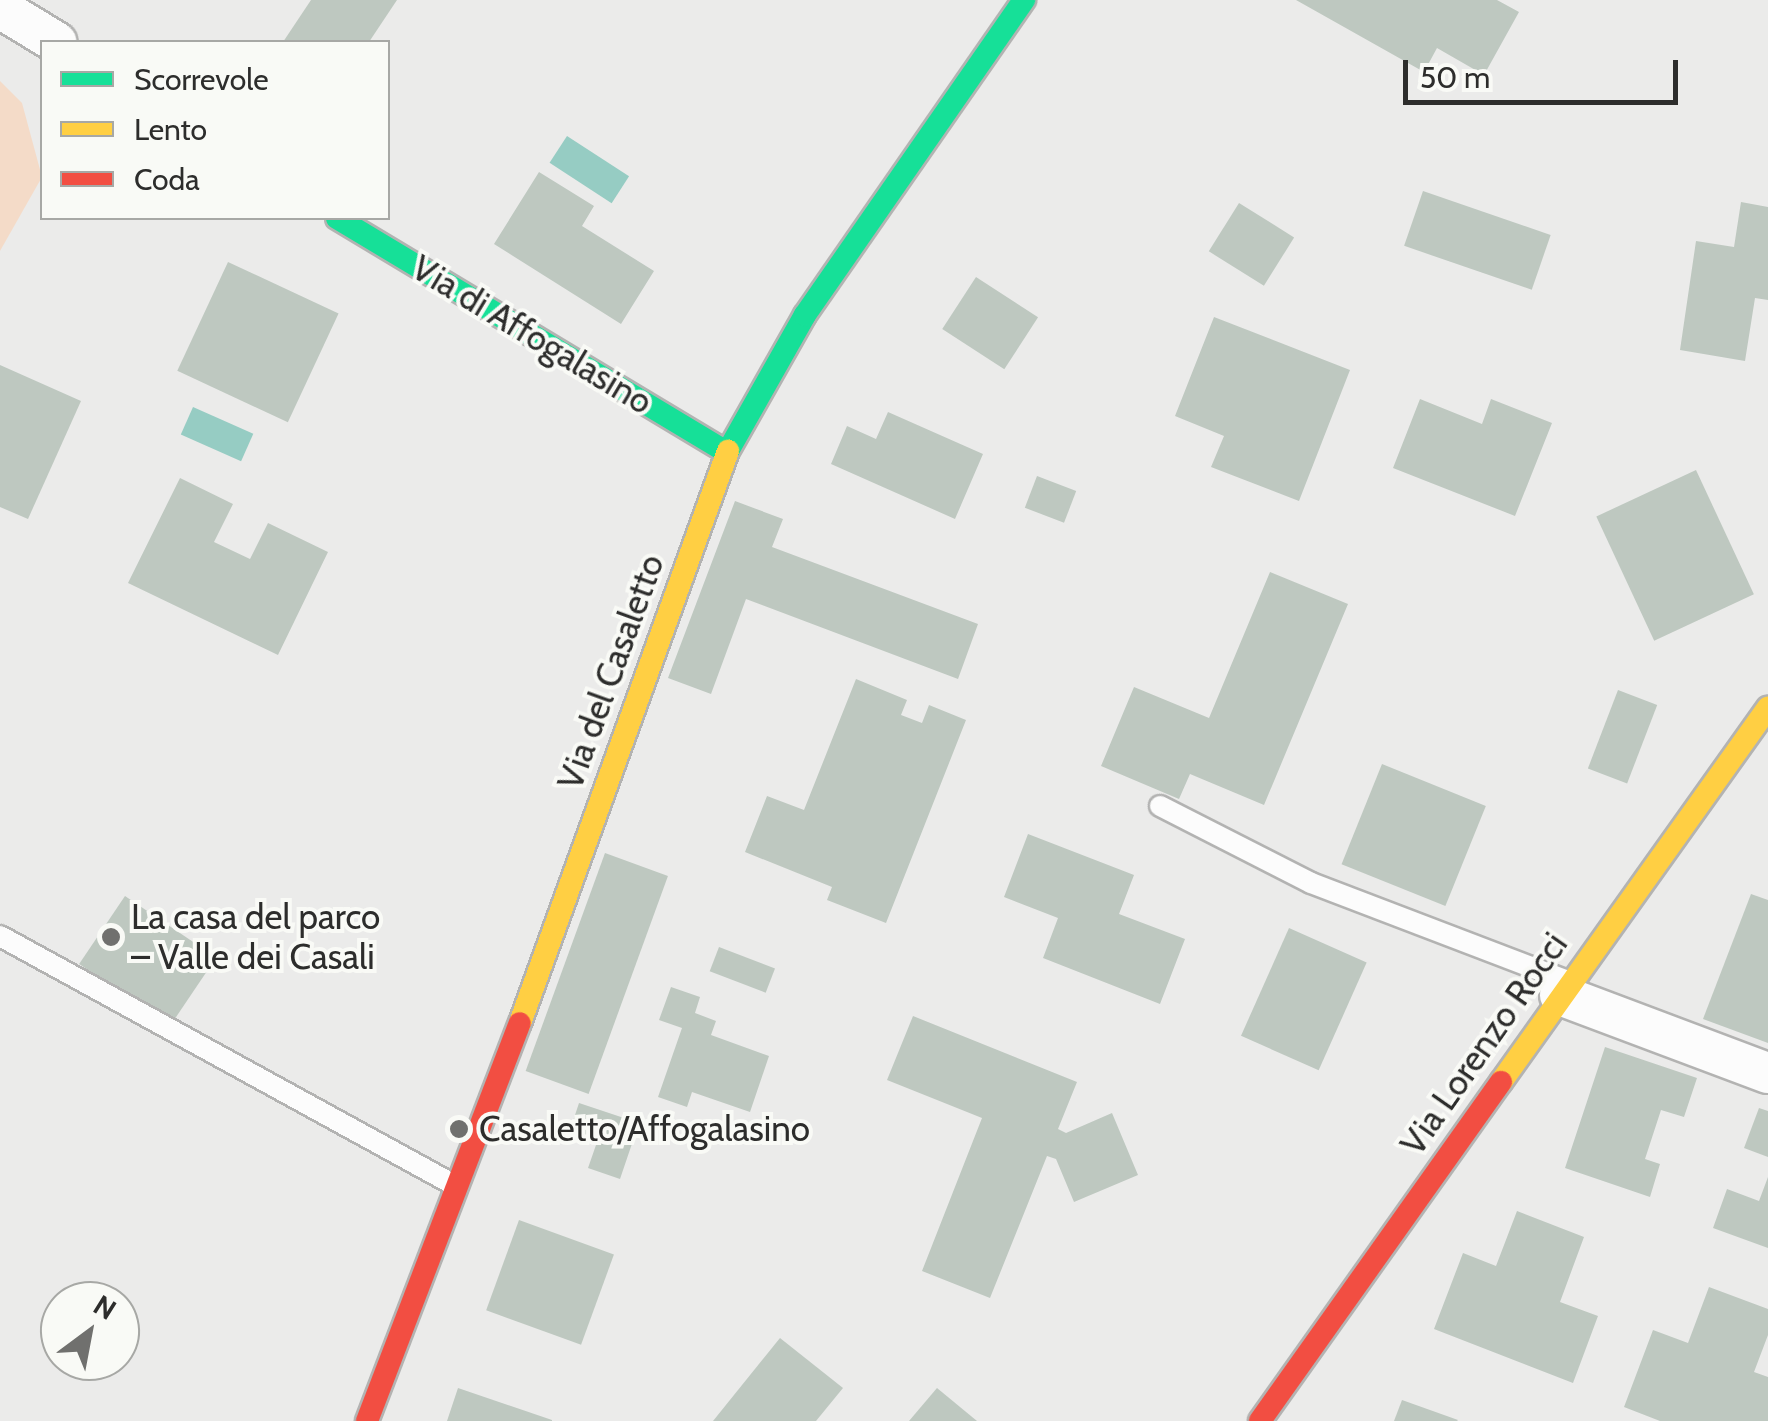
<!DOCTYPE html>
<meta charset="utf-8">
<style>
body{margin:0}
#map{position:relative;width:1768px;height:1421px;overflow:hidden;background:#ebebea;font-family:Cabin,sans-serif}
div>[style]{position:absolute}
.green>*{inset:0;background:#f4dbc8}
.water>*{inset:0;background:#96ccc3;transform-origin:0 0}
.building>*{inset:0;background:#bec8c0;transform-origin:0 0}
.roads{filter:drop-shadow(2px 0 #b3b3b2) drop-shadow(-2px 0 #b3b3b2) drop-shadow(0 2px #b3b3b2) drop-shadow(0 -2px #b3b3b2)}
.lane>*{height:20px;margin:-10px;padding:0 10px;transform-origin:10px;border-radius:10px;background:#fcfcfc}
.street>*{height:40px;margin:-20px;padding:0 20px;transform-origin:20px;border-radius:20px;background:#fcfcfc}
.fast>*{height:22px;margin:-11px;padding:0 11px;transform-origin:11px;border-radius:11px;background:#16e098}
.slow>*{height:22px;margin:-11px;padding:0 11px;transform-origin:11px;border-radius:11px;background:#ffcf43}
.jam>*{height:22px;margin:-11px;padding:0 11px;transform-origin:11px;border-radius:11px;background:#f24e42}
.dots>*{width:28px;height:28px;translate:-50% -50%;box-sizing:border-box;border:5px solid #f9faf6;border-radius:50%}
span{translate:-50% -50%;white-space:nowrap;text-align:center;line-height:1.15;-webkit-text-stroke:8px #f9faf6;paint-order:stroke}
.street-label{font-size:35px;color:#2d2d2c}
.poi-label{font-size:35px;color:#2d2d2c}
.left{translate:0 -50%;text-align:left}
.legend{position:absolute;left:40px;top:40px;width:350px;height:180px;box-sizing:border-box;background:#f9faf6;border:2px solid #a7a8a5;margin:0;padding:12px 18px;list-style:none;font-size:30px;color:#2d2d2c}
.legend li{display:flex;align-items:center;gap:20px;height:50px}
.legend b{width:50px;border:2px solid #a7a8a5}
.north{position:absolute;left:40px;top:1281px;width:100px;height:100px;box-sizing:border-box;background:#f9faf6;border:2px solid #a7a8a5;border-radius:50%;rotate:32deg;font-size:28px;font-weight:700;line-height:40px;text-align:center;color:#2d2d2c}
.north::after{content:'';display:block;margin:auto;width:35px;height:45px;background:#70706e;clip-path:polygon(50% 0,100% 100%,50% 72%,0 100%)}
.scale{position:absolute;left:1403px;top:60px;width:275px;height:45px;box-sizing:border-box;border:5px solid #2d2d2c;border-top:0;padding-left:12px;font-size:30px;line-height:35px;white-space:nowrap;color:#2d2d2c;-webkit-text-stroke:8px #f9faf6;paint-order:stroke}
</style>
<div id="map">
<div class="green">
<div style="clip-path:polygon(0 81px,22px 103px,42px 177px,0 251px)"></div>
</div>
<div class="water">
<div style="left:567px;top:136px;width:74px;height:32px;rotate:33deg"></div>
<div style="left:193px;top:407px;width:66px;height:30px;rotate:24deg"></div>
</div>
<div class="building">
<div style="clip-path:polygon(311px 0,397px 0,369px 42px,283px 42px)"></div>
<div style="clip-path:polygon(1296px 0,1497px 0,1519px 12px,1484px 75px,1437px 48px,1424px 72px)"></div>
<div style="clip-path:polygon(539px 172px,594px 206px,582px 226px,654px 271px,621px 324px,494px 244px)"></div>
<div style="left:1423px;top:191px;width:135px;height:58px;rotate:19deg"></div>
<div style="clip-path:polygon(1741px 202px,1768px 207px,1768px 300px,1755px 298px,1745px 361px,1680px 350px,1696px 241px,1734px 247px)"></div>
<div style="left:1239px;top:203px;width:65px;height:57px;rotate:32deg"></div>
<div style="left:228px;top:262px;width:122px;height:120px;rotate:25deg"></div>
<div style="left:976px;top:277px;width:74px;height:62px;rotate:33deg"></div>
<div style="clip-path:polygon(1214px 317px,1350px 370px,1299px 501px,1211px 467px,1224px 436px,1175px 416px)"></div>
<div style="clip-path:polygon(0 365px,81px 401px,28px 519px,0 507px)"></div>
<div style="clip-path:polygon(1420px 399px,1482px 424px,1491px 399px,1552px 423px,1515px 516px,1393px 468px)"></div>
<div style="clip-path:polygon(888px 412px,983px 454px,955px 519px,831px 464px,847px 426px,876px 439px)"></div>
<div style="left:1696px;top:470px;width:137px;height:110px;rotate:65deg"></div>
<div style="left:1037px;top:476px;width:42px;height:34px;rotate:21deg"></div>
<div style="clip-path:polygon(180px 478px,233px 504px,214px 542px,250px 559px,268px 523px,328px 552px,278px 655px,128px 583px)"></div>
<div style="clip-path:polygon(735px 501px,783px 519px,772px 547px,978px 624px,958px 679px,746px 599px,711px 694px,668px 678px)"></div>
<div style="clip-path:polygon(1270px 572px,1348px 604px,1264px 805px,1190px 774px,1179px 799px,1101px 766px,1134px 687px,1209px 718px)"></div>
<div style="clip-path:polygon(856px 679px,907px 700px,901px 715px,922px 723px,929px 705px,966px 720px,886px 923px,827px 900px,832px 887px,745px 852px,767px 796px,804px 810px)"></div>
<div style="left:1618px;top:690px;width:42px;height:84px;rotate:21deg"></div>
<div style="left:1382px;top:764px;width:112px;height:108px;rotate:22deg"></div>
<div style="clip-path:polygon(1028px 834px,1134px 875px,1119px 914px,1185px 939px,1160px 1004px,1043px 958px,1058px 918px,1004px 897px)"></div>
<div style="left:605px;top:853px;width:67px;height:232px;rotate:20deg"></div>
<div style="clip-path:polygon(1751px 894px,1768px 900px,1768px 1043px,1703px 1019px)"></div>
<div style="left:125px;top:896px;width:110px;height:82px;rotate:34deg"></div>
<div style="left:1289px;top:928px;width:85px;height:118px;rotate:24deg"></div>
<div style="left:719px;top:947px;width:60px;height:26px;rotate:21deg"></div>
<div style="clip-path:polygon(671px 987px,700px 997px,695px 1013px,716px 1021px,711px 1035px,769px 1056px,750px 1112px,692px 1092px,687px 1107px,658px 1097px,682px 1028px,659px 1020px)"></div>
<div style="clip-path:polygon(913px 1016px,1077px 1082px,1058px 1129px,1066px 1133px,1112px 1113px,1138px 1175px,1074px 1202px,1056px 1159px,1047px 1156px,990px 1298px,922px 1271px,982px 1118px,887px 1080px)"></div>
<div style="clip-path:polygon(1605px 1047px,1697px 1078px,1684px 1117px,1661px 1110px,1645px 1159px,1660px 1164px,1650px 1197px,1565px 1168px)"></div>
<div style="clip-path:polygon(579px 1103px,639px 1123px,620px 1179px,588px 1168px,596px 1145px,568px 1136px)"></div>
<div style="clip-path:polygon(1759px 1108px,1768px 1111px,1768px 1157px,1744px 1148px)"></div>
<div style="clip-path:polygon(1768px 1177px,1768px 1248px,1713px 1228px,1727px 1189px,1759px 1201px)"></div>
<div style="clip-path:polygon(1517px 1211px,1584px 1237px,1560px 1302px,1598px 1316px,1573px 1383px,1434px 1329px,1463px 1253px,1496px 1266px)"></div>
<div style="left:519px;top:1220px;width:101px;height:96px;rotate:20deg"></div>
<div style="clip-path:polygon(1709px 1287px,1768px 1309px,1768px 1335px,1754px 1372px,1768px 1377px,1768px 1421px,1660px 1421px,1624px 1407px,1653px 1330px,1688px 1343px)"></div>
<div style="clip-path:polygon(780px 1338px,843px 1388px,816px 1421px,713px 1421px)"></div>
<div style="clip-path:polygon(458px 1388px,552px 1420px,552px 1421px,447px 1421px)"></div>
<div style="clip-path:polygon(937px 1388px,977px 1421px,909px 1421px)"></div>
<div style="clip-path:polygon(1402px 1400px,1458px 1420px,1457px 1421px,1394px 1421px)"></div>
</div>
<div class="roads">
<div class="lane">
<div style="left:1160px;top:806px;width:169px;rotate:27deg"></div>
<div style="left:1311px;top:883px;width:277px;rotate:20.9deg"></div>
<div style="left:0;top:936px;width:520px;rotate:28.73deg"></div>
</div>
<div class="street">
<div style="left:0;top:8px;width:66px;rotate:31.3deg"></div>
<div style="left:1560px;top:995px;width:222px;rotate:20.6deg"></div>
</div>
<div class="fast">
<div style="left:337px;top:218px;width:454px;rotate:31deg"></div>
<div style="left:728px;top:451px;width:156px;rotate:-60.5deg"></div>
<div style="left:805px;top:315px;width:384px;rotate:-55.2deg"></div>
</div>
<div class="slow">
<div style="left:520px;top:1023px;width:609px;rotate:-70.02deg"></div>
<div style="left:1501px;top:1082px;width:460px;rotate:-54.5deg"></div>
</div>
<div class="jam">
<div style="left:367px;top:1421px;width:426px;rotate:-69deg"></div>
<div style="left:1260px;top:1421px;width:416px;rotate:-54.6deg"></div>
</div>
</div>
<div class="dots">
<div style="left:111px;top:937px;background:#70706e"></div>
<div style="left:459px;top:1129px;background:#70706e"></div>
</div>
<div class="street-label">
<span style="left:532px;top:335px;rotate:31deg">Via di Affogalasino</span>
<span style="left:611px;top:672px;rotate:-70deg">Via del Casaletto</span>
<span style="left:1484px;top:1044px;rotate:-55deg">Via Lorenzo Rocci</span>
</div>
<div class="poi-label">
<span class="left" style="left:131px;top:937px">La casa del parco<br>– Valle dei Casali</span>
<span class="left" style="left:479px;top:1129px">Casaletto/Affogalasino</span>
</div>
<ul class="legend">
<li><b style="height:12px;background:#16e098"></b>Scorrevole</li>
<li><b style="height:12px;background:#ffcf43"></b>Lento</li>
<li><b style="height:12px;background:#f24e42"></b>Coda</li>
</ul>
<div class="north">N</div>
<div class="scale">50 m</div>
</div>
